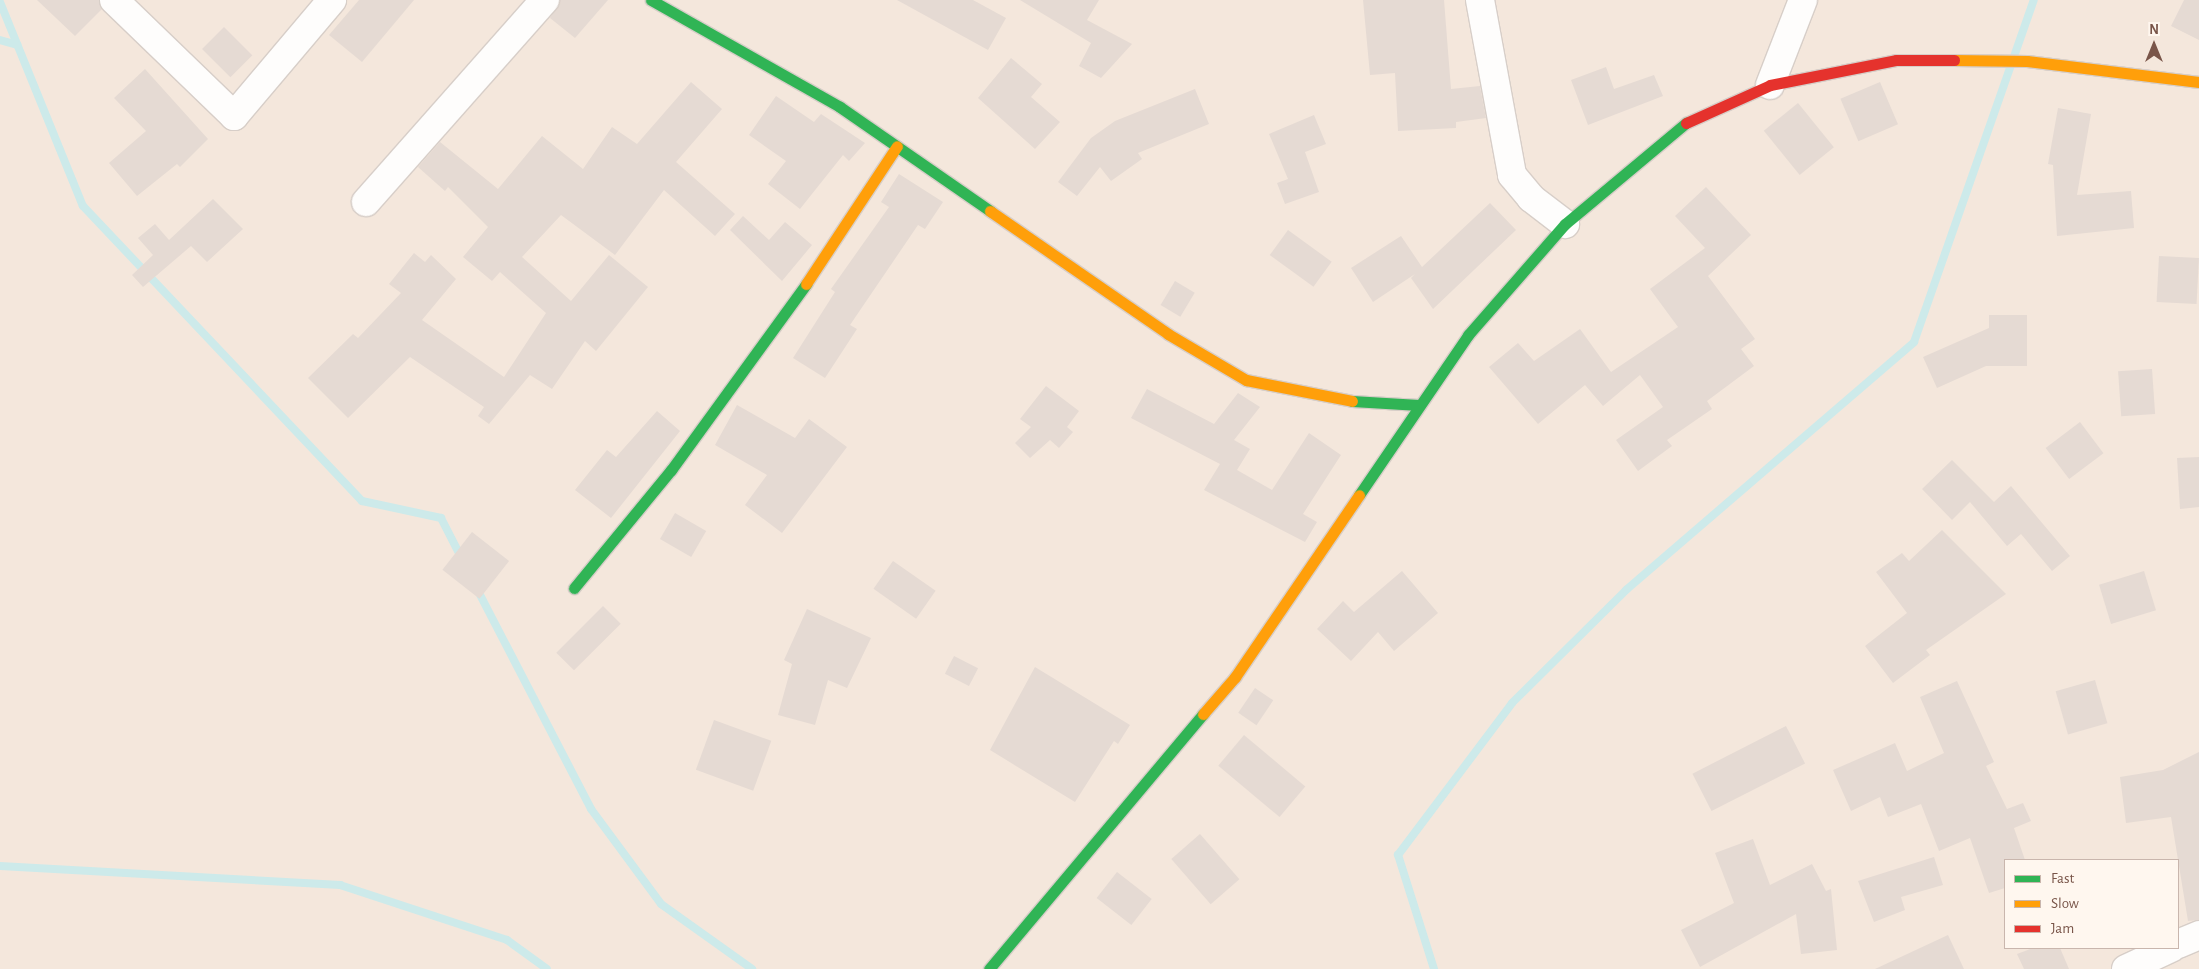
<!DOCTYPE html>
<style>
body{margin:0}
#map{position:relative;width:2199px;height:969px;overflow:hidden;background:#f8f2ec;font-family:"Alegreya Sans",sans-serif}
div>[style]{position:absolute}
.residential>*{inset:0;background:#f4e7dc}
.stream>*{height:8px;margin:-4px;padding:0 4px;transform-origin:4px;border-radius:4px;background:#cdeaea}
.building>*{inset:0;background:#e5dad3;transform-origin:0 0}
.roads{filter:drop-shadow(1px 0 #d7cec8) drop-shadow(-1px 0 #d7cec8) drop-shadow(0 1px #d7cec8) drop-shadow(0 -1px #d7cec8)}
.street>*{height:28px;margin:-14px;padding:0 14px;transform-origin:14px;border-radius:14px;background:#fefdfc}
.fast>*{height:11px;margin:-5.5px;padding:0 5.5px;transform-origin:5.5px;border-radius:5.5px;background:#30b455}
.slow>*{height:11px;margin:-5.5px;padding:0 5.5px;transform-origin:5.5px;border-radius:5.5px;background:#ff9f0a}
.jam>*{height:11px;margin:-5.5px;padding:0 5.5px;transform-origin:5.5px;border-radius:5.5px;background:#e5322d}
span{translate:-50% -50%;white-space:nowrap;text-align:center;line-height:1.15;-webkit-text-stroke:4.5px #fff7ef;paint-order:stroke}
.legend{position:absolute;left:2004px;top:859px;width:175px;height:90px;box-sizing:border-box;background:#fff7ef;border:1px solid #c9b6ad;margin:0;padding:6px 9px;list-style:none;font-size:15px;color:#795549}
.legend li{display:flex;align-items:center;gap:10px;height:25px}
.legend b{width:25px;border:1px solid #c9b6ad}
.north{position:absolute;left:2129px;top:20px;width:50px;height:50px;-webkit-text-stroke:4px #fff7ef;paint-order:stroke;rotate:0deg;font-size:14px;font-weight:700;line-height:20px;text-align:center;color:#795549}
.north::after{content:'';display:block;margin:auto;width:18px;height:22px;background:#795549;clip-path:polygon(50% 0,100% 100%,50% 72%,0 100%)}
</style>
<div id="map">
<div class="residential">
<div style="clip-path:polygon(evenodd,0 0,2199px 0,2199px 969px,0 969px,0 0,2005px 860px,2178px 860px,2178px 948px,2005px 948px,2005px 860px)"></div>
</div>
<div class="stream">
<div style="left:0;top:2px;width:220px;rotate:67.9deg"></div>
<div style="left:83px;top:206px;width:406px;rotate:46.6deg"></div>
<div style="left:362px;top:501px;width:81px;rotate:12.1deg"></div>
<div style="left:441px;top:518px;width:44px;rotate:62.9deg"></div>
<div style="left:0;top:40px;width:18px;rotate:16deg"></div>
<div style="left:476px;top:587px;width:250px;rotate:62.6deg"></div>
<div style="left:591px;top:809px;width:118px;rotate:53.6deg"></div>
<div style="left:661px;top:904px;width:112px;rotate:35.5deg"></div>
<div style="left:0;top:866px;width:341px;rotate:3.2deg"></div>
<div style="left:340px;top:885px;width:176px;rotate:18.2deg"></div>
<div style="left:507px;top:940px;width:49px;rotate:35.9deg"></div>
<div style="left:1434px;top:969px;width:120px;rotate:-107.5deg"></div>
<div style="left:1398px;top:855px;width:190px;rotate:-53.1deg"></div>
<div style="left:1512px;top:703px;width:161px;rotate:-44.7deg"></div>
<div style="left:1626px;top:590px;width:380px;rotate:-40.7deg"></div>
<div style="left:1914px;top:342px;width:362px;rotate:-70.7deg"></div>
</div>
<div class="building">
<div style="clip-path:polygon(37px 0,99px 0,102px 9px,75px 36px)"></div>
<div style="clip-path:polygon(359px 0,414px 0,362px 62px,329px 35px)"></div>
<div style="clip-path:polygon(560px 0,608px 0,575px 38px,550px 18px)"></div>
<div style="clip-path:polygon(897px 0,973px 0,1006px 18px,988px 50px)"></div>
<div style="clip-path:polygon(1020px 0,1099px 0,1087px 20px,1132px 44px,1101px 78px,1079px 66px,1091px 43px)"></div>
<div style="clip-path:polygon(1363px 0,1444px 0,1451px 89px,1480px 86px,1486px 118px,1456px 122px,1456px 128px,1398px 131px,1395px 73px,1370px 75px)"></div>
<div style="clip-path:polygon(2184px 0,2199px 0,2199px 40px,2171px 26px)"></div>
<div style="left:224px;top:27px;width:40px;height:31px;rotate:45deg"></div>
<div style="clip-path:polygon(1011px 58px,1042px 84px,1031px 97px,1060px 122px,1035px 149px,978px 98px)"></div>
<div style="clip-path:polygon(1606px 67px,1614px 89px,1654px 75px,1663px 96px,1588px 125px,1571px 80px)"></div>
<div style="clip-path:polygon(145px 69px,208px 139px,180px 167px,177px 164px,137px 196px,109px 163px,146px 131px,114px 98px)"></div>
<div style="clip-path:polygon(691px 82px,722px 109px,676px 162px,735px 214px,715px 236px,664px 190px,615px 255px,561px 215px,522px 257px,571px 301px,609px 255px,648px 287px,596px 351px,585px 341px,552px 389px,530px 375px,489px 424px,478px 416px,484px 407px,410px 357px,348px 418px,308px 378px,353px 334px,358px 338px,401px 293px,389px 284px,414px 253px,425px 262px,431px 255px,456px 279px,422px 320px,504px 377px,546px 313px,500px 272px,492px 281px,463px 257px,488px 227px,448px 187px,445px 191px,418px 167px,440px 142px,498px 189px,542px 136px,583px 169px,612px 127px,637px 144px)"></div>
<div style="left:1880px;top:82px;width:46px;height:43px;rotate:67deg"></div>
<div style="clip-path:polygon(1195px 89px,1209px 124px,1138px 153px,1142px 159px,1111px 181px,1100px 167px,1077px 196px,1058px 182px,1091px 138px,1115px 121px)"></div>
<div style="clip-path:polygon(776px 96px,814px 122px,821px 114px,865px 143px,849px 161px,843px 155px,800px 209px,768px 184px,786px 161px,749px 135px)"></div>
<div style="left:1798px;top:103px;width:57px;height:44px;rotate:51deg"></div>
<div style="clip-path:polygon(2058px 108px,2091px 114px,2077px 195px,2131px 191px,2134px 228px,2057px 236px,2053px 165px,2048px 164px)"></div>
<div style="clip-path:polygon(1314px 115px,1326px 144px,1305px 152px,1319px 192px,1285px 204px,1277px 183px,1288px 179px,1269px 134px)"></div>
<div style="clip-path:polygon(899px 174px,943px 202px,925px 229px,918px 225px,850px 325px,857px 329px,825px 378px,793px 358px,835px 292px,831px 289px,889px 207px,881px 202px)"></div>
<div style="clip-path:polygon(1706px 187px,1751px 235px,1708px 276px,1755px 339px,1741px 349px,1754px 366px,1707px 401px,1712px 409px,1667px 440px,1672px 446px,1638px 471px,1616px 440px,1663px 407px,1640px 375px,1603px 406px,1585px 385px,1538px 424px,1489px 367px,1518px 343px,1534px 361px,1580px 329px,1611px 372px,1678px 327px,1650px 289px,1705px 248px,1675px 216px)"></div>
<div style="clip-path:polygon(213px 199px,243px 229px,207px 262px,191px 246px,143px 287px,132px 275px,153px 255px,138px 238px,155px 224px,169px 240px)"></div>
<div style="clip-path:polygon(1490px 203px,1516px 230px,1433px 309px,1411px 278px,1415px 274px,1373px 302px,1351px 268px,1401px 236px,1422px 267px)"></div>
<div style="clip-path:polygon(743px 216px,769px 240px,785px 222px,812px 245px,782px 281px,730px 230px)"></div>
<div style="left:1288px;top:230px;width:54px;height:31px;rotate:36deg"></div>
<div style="left:2159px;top:256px;width:40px;height:46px;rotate:3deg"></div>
<div style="left:1175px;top:281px;width:23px;height:28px;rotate:31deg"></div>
<div style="clip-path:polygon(1989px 315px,2027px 315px,2027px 366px,1986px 366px,1937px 388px,1923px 357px,1989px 328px)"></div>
<div style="left:2152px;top:369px;width:45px;height:34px;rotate:86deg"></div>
<div style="clip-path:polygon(1046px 386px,1079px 411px,1067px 427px,1073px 432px,1059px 448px,1050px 440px,1030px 458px,1015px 443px,1031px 427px,1020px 419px)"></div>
<div style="clip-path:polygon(1147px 389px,1214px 424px,1238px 393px,1260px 407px,1234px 440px,1250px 449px,1237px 470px,1272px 490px,1309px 433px,1341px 455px,1303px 514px,1317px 522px,1305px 542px,1204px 490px,1220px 464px,1131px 418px)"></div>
<div style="clip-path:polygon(737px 405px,795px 438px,809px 419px,847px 447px,782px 533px,745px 505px,767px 475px,715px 445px)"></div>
<div style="clip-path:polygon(657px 411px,680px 431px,611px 518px,575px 490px,607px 450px,616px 457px)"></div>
<div style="left:2080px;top:422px;width:39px;height:43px;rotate:53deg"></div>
<div style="clip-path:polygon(2199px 457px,2199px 507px,2180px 509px,2177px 458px)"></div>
<div style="clip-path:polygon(1952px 460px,1994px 502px,2011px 486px,2070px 556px,2052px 571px,2021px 534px,2007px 546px,1970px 502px,1952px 520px,1922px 489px)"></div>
<div style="left:675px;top:513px;width:36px;height:30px;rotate:30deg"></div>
<div style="clip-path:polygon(1942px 530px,2006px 594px,1926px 650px,1930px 655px,1893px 683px,1865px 646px,1907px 613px,1876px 572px,1902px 553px,1909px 561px)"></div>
<div style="left:472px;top:532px;width:47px;height:48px;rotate:38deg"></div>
<div style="left:893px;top:561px;width:52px;height:34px;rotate:35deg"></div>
<div style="clip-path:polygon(1402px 571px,1438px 613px,1394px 651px,1378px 632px,1351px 661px,1317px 629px,1343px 601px,1354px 612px)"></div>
<div style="left:2144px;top:571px;width:41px;height:47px;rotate:73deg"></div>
<div style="left:603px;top:606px;width:25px;height:66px;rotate:45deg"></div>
<div style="clip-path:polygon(807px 609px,871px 638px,847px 688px,828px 680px,815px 725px,778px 715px,792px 664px,784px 660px)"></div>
<div style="left:954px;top:656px;width:27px;height:20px;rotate:27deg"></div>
<div style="clip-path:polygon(1035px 667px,1130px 725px,1118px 744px,1114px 741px,1075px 802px,990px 750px)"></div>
<div style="left:2095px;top:680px;width:45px;height:41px;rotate:74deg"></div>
<div style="clip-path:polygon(1957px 681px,1994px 762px,1986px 766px,2007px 809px,2023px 803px,2031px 821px,2014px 828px,2025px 860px,2005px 860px,2005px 888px,1989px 893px,1970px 838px,1939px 851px,1921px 804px,1888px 817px,1880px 797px,1851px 811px,1833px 770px,1895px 743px,1907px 771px,1944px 753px,1920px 697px)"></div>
<div style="left:1255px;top:688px;width:22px;height:30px;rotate:34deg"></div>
<div style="left:714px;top:720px;width:61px;height:53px;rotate:20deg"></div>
<div style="left:1786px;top:726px;width:42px;height:105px;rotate:63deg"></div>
<div style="left:1244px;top:735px;width:80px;height:40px;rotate:40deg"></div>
<div style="clip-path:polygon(2199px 752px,2199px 920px,2188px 921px,2171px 817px,2126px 823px,2120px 777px,2163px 770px)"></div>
<div style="left:1200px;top:834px;width:60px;height:38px;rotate:49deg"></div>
<div style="clip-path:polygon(1753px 839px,1770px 885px,1812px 864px,1826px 891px,1831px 889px,1837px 950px,1801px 954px,1796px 914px,1700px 967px,1681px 930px,1734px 903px,1715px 853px)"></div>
<div style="clip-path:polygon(1934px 857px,1943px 885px,1901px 897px,1905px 910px,1874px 922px,1858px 881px)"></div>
<div style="left:1117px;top:872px;width:44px;height:33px;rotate:38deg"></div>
<div style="clip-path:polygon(1948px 935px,1964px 969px,1875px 969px)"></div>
<div style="clip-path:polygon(2033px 948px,2060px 948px,2069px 969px,2024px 969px,2017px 954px)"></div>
</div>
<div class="roads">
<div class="street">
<div style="left:114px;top:0;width:167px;rotate:44deg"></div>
<div style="left:234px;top:116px;width:152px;rotate:-49.8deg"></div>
<div style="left:1480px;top:0;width:178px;rotate:79.6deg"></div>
<div style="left:1512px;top:175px;width:30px;rotate:50deg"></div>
<div style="left:1531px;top:198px;width:43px;rotate:37.4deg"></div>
<div style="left:1770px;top:85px;width:91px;rotate:-68.8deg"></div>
<div style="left:366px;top:202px;width:270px;rotate:-48.5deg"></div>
<div style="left:2178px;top:944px;width:23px;rotate:-23deg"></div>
<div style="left:2126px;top:969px;width:50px;rotate:-25deg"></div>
</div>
<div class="fast">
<div style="left:651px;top:0;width:217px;rotate:29.5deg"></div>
<div style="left:840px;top:107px;width:183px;rotate:34.7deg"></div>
<div style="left:1352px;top:401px;width:67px;rotate:3.4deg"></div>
<div style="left:1359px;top:495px;width:194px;rotate:-55.7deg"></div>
<div style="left:1468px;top:335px;width:147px;rotate:-48.9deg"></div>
<div style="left:1565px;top:224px;width:158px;rotate:-39.9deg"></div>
<div style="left:574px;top:588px;width:153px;rotate:-50.6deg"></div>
<div style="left:671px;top:470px;width:230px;rotate:-54deg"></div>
<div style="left:989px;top:969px;width:333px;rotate:-50deg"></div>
</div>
<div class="slow">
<div style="left:1954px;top:60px;width:73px;rotate:0.8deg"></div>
<div style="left:2027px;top:61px;width:173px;rotate:7deg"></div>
<div style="left:990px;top:211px;width:216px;rotate:34.6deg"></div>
<div style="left:1168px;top:334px;width:91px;rotate:30.5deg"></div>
<div style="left:1246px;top:380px;width:108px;rotate:11.2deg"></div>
<div style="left:806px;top:284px;width:165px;rotate:-56.6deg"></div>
<div style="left:1203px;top:714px;width:49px;rotate:-49.1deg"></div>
<div style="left:1235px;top:677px;width:220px;rotate:-55.7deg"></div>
</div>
<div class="jam">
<div style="left:1686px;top:123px;width:92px;rotate:-24.3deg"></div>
<div style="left:1770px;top:85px;width:128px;rotate:-11.2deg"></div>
<div style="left:1896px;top:60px;width:58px"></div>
</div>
</div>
<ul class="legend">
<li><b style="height:6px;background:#30b455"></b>Fast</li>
<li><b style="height:6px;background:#ff9f0a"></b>Slow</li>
<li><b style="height:6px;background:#e5322d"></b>Jam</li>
</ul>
<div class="north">N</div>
</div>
